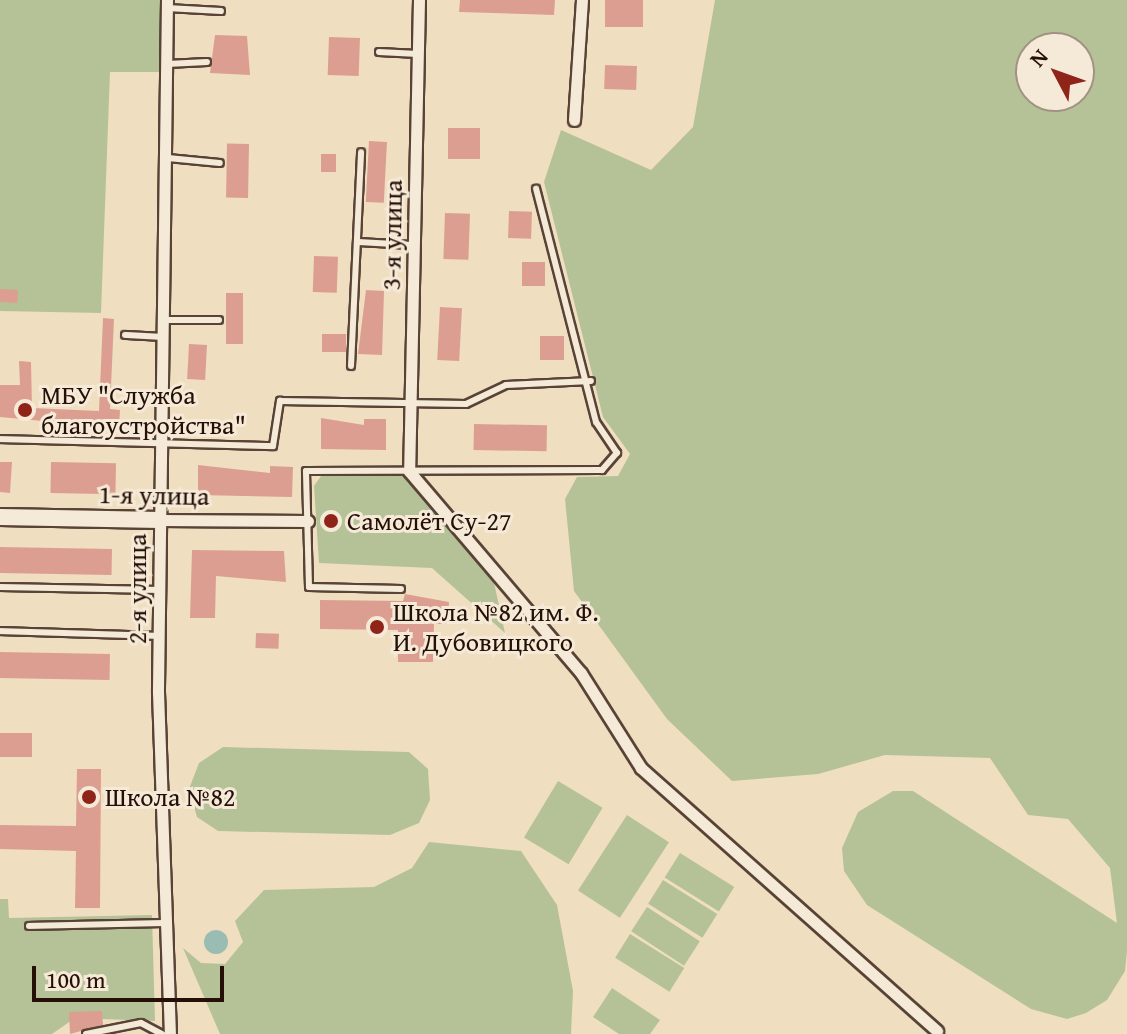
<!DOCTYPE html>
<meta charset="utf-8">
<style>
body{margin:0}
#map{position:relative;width:1127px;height:1034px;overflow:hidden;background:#f0dec1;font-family:"Gentium Book Plus",serif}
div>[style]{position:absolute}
.green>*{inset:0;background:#b5c297;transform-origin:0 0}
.water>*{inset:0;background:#9abcb2}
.round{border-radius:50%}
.building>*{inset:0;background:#dc9e90;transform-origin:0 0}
.roads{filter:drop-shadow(2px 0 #584336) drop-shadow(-2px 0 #584336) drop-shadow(0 2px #584336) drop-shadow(0 -2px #584336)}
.lane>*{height:6px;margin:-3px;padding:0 3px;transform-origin:3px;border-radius:3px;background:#f5ead7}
.street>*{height:11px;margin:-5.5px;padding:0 5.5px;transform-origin:5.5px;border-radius:5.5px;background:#f5ead7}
.secondary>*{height:16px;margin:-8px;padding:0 8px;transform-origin:8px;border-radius:8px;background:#f5ead7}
.dots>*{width:22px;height:22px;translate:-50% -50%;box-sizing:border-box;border:4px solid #f5ead7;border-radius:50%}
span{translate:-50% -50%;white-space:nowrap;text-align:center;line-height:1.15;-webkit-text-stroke:6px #f5ead7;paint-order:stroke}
.street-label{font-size:26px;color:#250f07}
.poi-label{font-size:26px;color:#250f07}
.left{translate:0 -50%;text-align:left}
.north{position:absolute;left:1015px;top:32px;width:80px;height:80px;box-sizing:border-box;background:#f5ead7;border:2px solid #a29284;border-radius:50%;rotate:311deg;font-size:22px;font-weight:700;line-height:32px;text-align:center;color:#250f07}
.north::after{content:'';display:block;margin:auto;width:28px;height:36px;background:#8f2418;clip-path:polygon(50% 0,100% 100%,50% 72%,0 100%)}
.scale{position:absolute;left:32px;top:966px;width:192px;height:36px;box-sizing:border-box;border:4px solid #250f07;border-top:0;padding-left:10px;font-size:24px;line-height:28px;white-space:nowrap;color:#250f07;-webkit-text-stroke:6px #f5ead7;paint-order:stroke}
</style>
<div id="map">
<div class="green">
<div style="clip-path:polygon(0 0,167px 0,163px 72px,110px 72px,101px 313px,0 311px)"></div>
<div style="clip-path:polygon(evenodd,715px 0,1127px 0,1127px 951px,1125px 971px,1107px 1000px,1086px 1013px,1067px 1019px,1031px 1009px,867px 905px,844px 871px,842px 848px,858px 812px,893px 791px,913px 791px,1117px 923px,1110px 868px,1068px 819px,1028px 815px,990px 758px,885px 755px,818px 774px,732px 781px,667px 719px,574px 591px,565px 499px,577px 477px,618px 476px,630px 454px,603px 417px,544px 182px,561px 130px,651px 170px,693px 127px,715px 0,1031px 48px,1079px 48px,1079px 96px,1031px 96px,1031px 48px)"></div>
<div style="clip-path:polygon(321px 476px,405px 476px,493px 578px,505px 633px,432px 568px,319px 563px,314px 486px)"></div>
<div style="clip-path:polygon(223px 747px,409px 752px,428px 769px,430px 800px,419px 823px,390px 835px,218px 831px,197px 817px,189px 789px,199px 763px)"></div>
<div style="left:558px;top:781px;width:52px;height:66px;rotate:31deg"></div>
<div style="left:627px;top:815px;width:50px;height:90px;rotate:33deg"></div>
<div style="clip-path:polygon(429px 842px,521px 851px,557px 905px,573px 991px,571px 1034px,220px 1034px,183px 948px,201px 963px,225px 964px,243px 942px,235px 921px,264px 890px,374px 887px,412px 868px)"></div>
<div style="left:680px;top:853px;width:64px;height:29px;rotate:32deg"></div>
<div style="left:663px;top:880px;width:64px;height:28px;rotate:32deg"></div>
<div style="clip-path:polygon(0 899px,8px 899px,9px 918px,152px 915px,155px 1021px,75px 1018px,52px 1034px,0 1034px)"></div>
<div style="left:647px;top:907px;width:63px;height:29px;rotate:33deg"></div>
<div style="left:630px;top:934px;width:64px;height:28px;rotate:32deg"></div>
<div style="clip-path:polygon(612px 988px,660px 1020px,650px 1034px,619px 1034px,593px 1017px)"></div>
</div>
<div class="water">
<div class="round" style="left:204px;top:930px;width:24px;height:24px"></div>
</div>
<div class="building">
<div style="clip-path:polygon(460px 0,555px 0,554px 15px,459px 12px)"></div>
<div style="left:605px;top:0;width:38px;height:27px"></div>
<div style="clip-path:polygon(215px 35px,247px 36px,250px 75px,210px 73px)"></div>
<div style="left:329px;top:37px;width:31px;height:38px;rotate:2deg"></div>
<div style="left:605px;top:65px;width:32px;height:24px;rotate:2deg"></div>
<div style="left:480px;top:128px;width:31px;height:32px;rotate:90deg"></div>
<div style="left:369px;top:141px;width:18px;height:61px;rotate:3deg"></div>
<div style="left:249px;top:144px;width:54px;height:22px;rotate:91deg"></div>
<div style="left:336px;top:154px;width:18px;height:15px;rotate:90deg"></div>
<div style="left:509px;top:211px;width:23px;height:27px;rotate:2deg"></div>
<div style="left:445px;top:213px;width:25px;height:46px;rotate:2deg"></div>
<div style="left:314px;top:256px;width:24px;height:36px;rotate:2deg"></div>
<div style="left:522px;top:262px;width:23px;height:24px"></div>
<div style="left:0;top:289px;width:18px;height:13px;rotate:3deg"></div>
<div style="clip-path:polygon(366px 290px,384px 291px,382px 355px,358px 354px)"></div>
<div style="left:226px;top:293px;width:17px;height:51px"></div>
<div style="left:440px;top:307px;width:22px;height:53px;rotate:3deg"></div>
<div style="clip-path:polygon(103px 318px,114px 319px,110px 409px,120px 410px,119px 428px,0 417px,0 385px,20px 385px,19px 361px,31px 362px,32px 408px,99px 411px)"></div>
<div style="left:322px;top:334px;width:24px;height:18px"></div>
<div style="left:540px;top:336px;width:24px;height:24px"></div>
<div style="left:189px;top:344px;width:18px;height:35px;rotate:3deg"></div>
<div style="clip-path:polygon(321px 418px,364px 425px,364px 419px,386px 419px,386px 450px,321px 449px)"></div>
<div style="left:474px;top:424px;width:73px;height:26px;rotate:1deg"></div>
<div style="clip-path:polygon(0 462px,12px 462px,10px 493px,0 492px)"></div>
<div style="left:51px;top:462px;width:65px;height:31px;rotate:1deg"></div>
<div style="clip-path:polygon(198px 465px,270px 473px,270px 466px,293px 467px,292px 497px,198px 495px)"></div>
<div style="left:0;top:547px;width:112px;height:26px;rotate:1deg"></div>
<div style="clip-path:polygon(192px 550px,284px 551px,286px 582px,216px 576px,215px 618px,190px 618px)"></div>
<div style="clip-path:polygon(405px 594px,449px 602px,448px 624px,434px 624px,433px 662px,398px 662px,398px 630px,320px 629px,320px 600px,403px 601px)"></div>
<div style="left:256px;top:633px;width:23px;height:15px;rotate:2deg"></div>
<div style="left:0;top:652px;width:110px;height:26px;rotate:1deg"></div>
<div style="left:0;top:733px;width:32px;height:24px"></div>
<div style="clip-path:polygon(77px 769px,101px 769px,100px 908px,75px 908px,76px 851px,0 849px,0 825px,76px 826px)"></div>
<div style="clip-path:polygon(102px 1011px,103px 1025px,70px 1034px,69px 1012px)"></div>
</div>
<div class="roads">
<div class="lane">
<div style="left:167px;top:8px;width:54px;rotate:3.2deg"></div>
<div style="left:379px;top:52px;width:39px;rotate:3deg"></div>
<div style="left:167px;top:64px;width:40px;rotate:-2.9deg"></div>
<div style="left:168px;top:158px;width:52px;rotate:5.5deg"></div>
<div style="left:357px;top:242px;width:56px;rotate:3.1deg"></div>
<div style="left:166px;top:320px;width:53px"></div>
<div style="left:125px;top:335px;width:40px;rotate:2.9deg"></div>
<div style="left:351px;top:366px;width:214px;rotate:-87.3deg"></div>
<div style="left:0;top:439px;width:273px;rotate:1.5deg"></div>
<div style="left:273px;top:446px;width:46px;rotate:-81.2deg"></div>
<div style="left:280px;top:401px;width:186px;rotate:0.9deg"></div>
<div style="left:466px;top:404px;width:44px;rotate:-25.4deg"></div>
<div style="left:506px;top:385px;width:85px;rotate:-2.7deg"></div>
<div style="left:0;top:587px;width:160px;rotate:1.1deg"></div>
<div style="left:401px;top:589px;width:92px;rotate:-178.8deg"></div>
<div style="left:309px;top:587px;width:116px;rotate:-91.5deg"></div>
<div style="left:306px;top:471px;width:296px;rotate:-0.2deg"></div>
<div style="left:602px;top:470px;width:23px;rotate:-49deg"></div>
<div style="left:617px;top:453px;width:37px;rotate:-124deg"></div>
<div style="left:596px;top:422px;width:241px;rotate:-104.4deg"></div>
<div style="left:0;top:631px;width:159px;rotate:1.8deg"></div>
<div style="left:29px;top:926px;width:132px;rotate:-1.3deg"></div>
<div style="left:86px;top:1034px;width:56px;rotate:-11.3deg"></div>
<div style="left:141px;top:1023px;width:24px;rotate:28deg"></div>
</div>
<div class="street">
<div style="left:167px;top:0;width:692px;rotate:90.75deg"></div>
<div style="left:158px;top:692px;width:342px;rotate:88deg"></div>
<div style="left:419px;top:0;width:471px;rotate:91.2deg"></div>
<div style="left:409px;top:471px;width:265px;rotate:49.6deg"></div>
<div style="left:581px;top:673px;width:112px;rotate:57.7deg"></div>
<div style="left:641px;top:768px;width:396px;rotate:41.6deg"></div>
<div style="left:574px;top:120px;width:120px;rotate:-86.2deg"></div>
<div style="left:160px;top:520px;width:148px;rotate:0.4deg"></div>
</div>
<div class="secondary">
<div style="left:0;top:517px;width:160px;rotate:1.1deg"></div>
</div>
</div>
<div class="dots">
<div style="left:25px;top:410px;background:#8f2418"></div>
<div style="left:331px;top:521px;background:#8f2418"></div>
<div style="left:377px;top:627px;background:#8f2418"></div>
<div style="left:89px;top:797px;background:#8f2418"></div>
</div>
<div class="street-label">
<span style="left:392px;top:235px;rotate:-89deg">3-я улица</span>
<span style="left:154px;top:495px;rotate:1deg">1-я улица</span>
<span style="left:137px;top:589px;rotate:-90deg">2-я улица</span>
</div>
<div class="poi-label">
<span class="left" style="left:41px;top:410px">МБУ "Служба<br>благоустройства"</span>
<span class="left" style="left:347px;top:521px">Самолёт Су-27</span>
<span class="left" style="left:393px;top:627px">Школа №82 им. Ф.<br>И. Дубовицкого</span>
<span class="left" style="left:105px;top:797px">Школа №82</span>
</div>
<div class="north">N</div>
<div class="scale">100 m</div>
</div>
